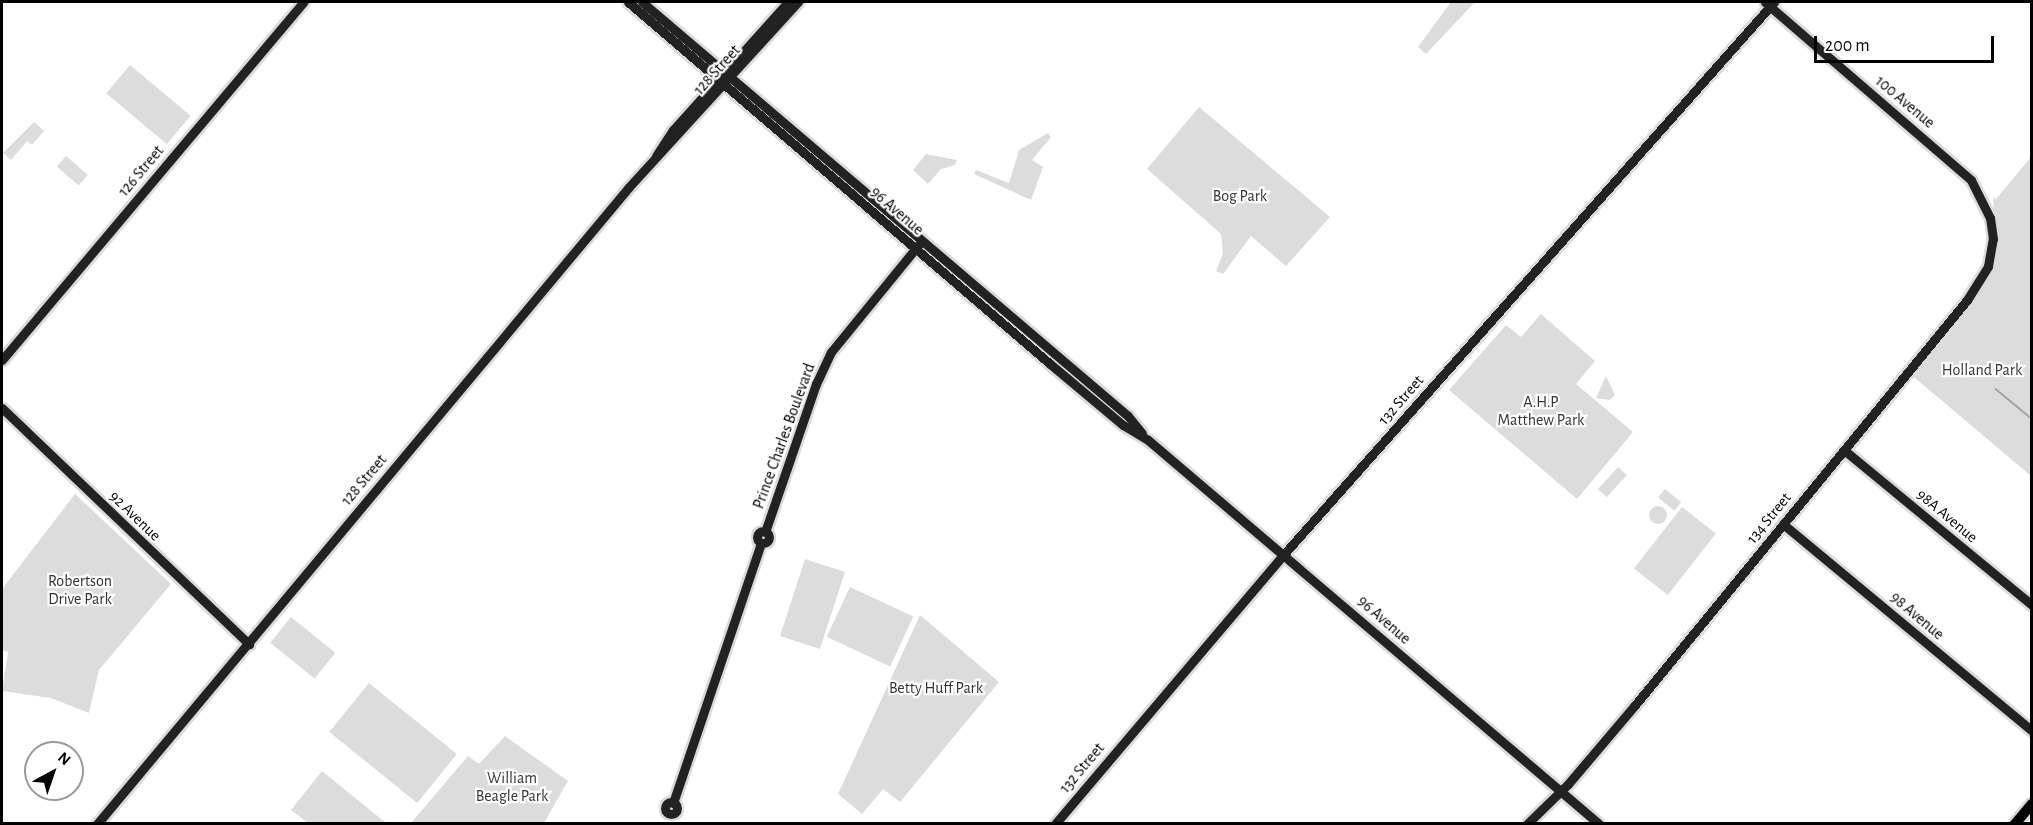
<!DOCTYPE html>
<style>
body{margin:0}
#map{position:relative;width:2033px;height:825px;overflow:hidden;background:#fff;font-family:"Alegreya Sans",sans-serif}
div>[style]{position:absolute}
.green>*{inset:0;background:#dcdcdc;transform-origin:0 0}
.round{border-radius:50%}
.stream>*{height:1.5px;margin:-0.75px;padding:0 0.75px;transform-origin:0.75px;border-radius:0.75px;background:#a3a3a3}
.roads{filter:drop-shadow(2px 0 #dbdbdb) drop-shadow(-2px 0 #dbdbdb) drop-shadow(0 2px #dbdbdb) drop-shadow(0 -2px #dbdbdb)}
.secondary>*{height:9px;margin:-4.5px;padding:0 4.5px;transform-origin:4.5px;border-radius:4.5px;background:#222}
.secondary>.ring{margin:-4.5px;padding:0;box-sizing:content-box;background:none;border:9px solid #222;border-radius:50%}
.primary>*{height:10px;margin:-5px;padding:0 5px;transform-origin:5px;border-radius:5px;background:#000}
span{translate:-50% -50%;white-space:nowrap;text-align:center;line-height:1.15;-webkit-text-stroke:4.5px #fff;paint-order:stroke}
.street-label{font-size:16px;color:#000}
.park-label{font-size:16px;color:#333}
.frame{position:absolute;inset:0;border:3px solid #000;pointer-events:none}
.north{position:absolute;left:24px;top:741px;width:60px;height:60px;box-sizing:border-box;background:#fff;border:2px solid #999;border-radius:50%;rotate:40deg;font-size:16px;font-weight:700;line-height:24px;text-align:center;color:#000}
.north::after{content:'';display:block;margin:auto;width:21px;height:27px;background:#000;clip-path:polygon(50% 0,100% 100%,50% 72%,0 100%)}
.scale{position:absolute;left:1814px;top:36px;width:180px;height:27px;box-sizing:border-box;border:3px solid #000;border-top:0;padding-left:8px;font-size:18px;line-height:21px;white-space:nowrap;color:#000;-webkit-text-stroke:4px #fff;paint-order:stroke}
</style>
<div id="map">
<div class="green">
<div style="clip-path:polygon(1451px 2px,1475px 2px,1426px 54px,1418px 47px)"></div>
<div style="left:130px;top:65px;width:79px;height:37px;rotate:40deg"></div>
<div style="clip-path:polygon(1199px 107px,1330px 217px,1286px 266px,1251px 236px,1223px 274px,1216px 271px,1223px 254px,1221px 234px,1147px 169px)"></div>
<div style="clip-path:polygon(34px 122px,44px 131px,32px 145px,27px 141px,11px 160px,3px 153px)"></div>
<div style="clip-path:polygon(1048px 133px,1051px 137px,1032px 160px,1043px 167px,1031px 200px,974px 174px,976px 170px,1009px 183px,1019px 150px)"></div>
<div style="clip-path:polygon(926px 154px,957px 160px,955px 165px,941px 169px,928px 184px,913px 170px)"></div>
<div style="left:66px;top:156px;width:29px;height:14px;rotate:41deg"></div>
<div style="clip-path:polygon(2031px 157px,2031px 476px,1914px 377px,1985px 284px,1996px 250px,1993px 197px,1996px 199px)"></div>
<div style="clip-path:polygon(1541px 314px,1595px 361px,1576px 384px,1633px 432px,1577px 499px,1449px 390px,1506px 325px,1521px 337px)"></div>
<div style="clip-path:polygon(1606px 376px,1615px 395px,1610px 400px,1596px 398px)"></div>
<div style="left:1618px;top:467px;width:12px;height:30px;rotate:42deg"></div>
<div style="left:1665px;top:489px;width:21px;height:11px;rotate:39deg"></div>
<div style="clip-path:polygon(75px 494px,171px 584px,99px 670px,89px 713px,51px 698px,2px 691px,8px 652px,2px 650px,2px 589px)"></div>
<div class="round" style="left:1649px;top:506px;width:18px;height:18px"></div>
<div style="left:1682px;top:507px;width:43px;height:78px;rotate:38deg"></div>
<div style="left:805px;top:559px;width:42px;height:81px;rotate:18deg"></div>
<div style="left:850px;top:587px;width:70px;height:55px;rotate:25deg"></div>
<div style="clip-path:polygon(920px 615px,999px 682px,900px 802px,883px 789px,862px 814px,838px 794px)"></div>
<div style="left:291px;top:617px;width:57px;height:33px;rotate:39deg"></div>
<div style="left:369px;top:683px;width:113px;height:63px;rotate:39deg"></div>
<div style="clip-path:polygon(505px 736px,568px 781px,544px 823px,411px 823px,468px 756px,479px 764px)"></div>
<div style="clip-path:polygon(322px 771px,386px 823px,308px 823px,291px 810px)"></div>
</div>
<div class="stream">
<div style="left:1996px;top:389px;width:47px;rotate:39.8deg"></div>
</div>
<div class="roads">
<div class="secondary">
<div style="left:628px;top:2px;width:555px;rotate:40.61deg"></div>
<div style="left:1049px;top:363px;width:97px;rotate:40deg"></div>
<div style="left:1123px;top:425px;width:29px;rotate:31deg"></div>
<div style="left:1148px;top:440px;width:592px;rotate:40.41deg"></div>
<div style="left:642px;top:2px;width:638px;rotate:40.43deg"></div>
<div style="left:1128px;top:416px;width:22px;rotate:51deg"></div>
<div style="left:656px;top:156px;width:31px;rotate:-57deg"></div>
<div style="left:673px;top:130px;width:172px;rotate:-48.1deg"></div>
<div style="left:2px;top:360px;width:468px;rotate:-49.9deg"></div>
<div style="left:2px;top:408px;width:342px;rotate:43.7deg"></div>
<div style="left:1844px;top:450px;width:244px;rotate:39.5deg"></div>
<div style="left:1783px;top:524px;width:324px;rotate:39.7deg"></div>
<div class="ring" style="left:757px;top:531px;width:3px;height:3px"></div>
<div style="left:765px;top:532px;width:157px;rotate:-71deg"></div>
<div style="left:816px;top:384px;width:35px;rotate:-65deg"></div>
<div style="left:831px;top:352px;width:139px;rotate:-50.8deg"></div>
<div class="ring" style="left:665px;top:802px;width:3px;height:3px"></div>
<div style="left:673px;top:803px;width:274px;rotate:-71.3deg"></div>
<div style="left:97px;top:824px;width:830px;rotate:-50.13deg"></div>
<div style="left:629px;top:187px;width:251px;rotate:-47.6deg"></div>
<div style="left:1055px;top:824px;width:354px;rotate:-49.7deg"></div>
<div style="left:1284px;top:554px;width:738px;rotate:-48.41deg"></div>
<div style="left:1527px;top:824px;width:57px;rotate:-44.3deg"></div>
<div style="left:1568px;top:784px;width:104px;rotate:-49.7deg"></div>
<div style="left:1635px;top:705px;width:524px;rotate:-50.66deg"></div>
<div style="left:1967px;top:300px;width:40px;rotate:-58deg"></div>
<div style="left:1988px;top:266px;width:27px;rotate:-80deg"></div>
<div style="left:1993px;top:239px;width:21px;rotate:-98deg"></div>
<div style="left:1990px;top:218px;width:42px;rotate:-116.6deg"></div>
<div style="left:1971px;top:180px;width:272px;rotate:-139.2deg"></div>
</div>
<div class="primary">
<div style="left:2015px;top:824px;width:26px;rotate:-50deg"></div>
</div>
</div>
<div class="street-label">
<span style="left:717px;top:70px;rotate:-48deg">128 Street</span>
<span style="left:1905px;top:102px;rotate:40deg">100 Avenue</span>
<span style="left:141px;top:171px;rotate:-50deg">126 Street</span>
<span style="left:897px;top:211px;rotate:41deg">96 Avenue</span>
<span style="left:1401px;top:400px;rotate:-49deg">132 Street</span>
<span style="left:784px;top:436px;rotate:-70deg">Prince Charles Boulevard</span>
<span style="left:364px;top:480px;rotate:-50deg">128 Street</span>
<span style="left:135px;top:516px;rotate:44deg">92 Avenue</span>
<span style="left:1947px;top:516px;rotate:40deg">98A Avenue</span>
<span style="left:1769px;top:518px;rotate:-51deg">134 Street</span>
<span style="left:1917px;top:616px;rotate:40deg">98 Avenue</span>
<span style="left:1384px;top:620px;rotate:41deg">96 Avenue</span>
<span style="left:1082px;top:768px;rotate:-50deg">132 Street</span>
</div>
<div class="park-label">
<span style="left:1240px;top:196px">Bog Park</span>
<span style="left:1982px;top:370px">Holland Park</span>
<span style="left:1541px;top:411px">A.H.P<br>Matthew Park</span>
<span style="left:80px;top:590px">Robertson<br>Drive Park</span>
<span style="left:936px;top:688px">Betty Huff Park</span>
<span style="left:512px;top:787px">William<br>Beagle Park</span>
</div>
<div class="frame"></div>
<div class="north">N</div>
<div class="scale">200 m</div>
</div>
